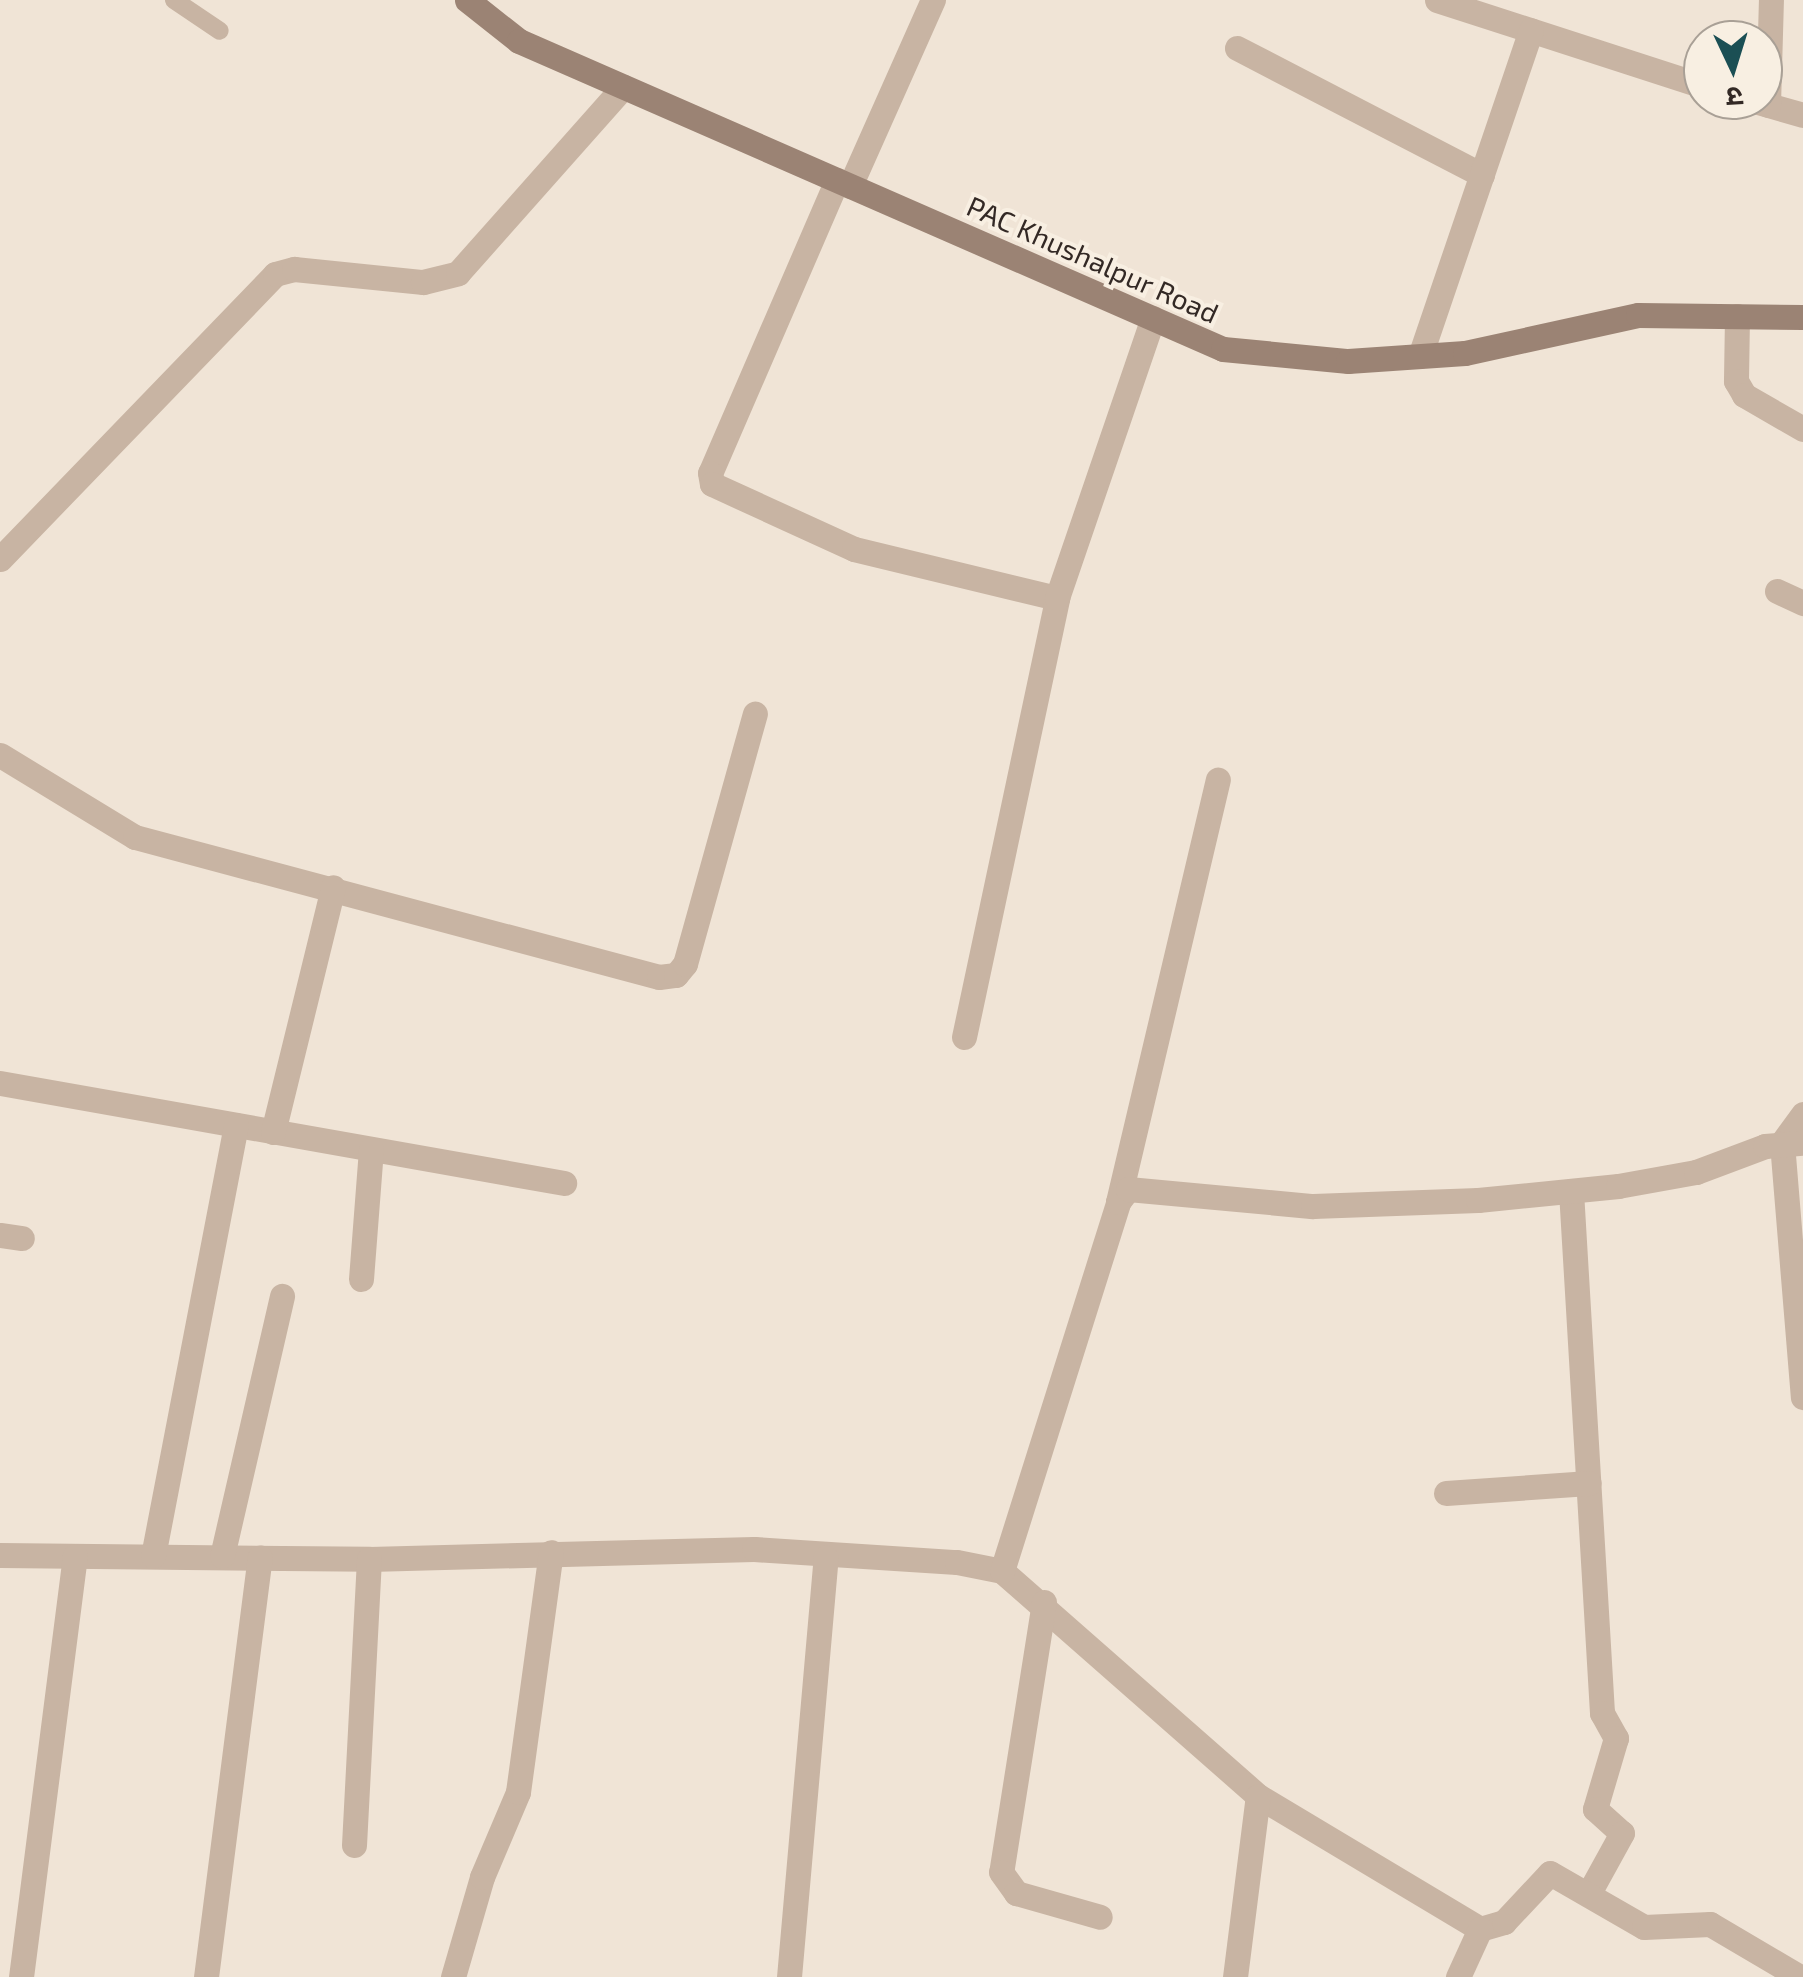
<!DOCTYPE html>
<meta charset="utf-8">
<style>
body{margin:0}
#map{position:relative;width:1803px;height:1977px;overflow:hidden;background:#f0e4d6;font-family:"Exo 2","Noto Sans Devanagari",sans-serif}
div>[style]{position:absolute}
.service>*{height:18px;margin:-9px;padding:0 9px;transform-origin:9px;border-radius:9px;background:#c8b4a3}
.minor>*{height:25px;margin:-12.5px;padding:0 12.5px;transform-origin:12.5px;border-radius:12.5px;background:#c8b4a3}
.secondary>*{height:25px;margin:-12.5px;padding:0 12.5px;transform-origin:12.5px;border-radius:12.5px;background:#9b8374}
span{translate:-50% -50%;white-space:nowrap;text-align:center;line-height:1.15;-webkit-text-stroke:8px #f8efe2;paint-order:stroke}
.street-label{font-size:28px;color:#332925}
.north{position:absolute;left:1683px;top:20px;width:100px;height:100px;box-sizing:border-box;background:#f8efe2;border:2px solid #a9a096;border-radius:50%;rotate:176deg;font-size:28px;font-weight:700;line-height:40px;text-align:center;color:#332925}
.north::after{content:'';display:block;margin:auto;width:35px;height:45px;background:#1b4f54;clip-path:polygon(50% 0,100% 100%,50% 72%,0 100%)}
</style>
<div id="map">
<div class="service">
<div style="left:174px;top:0;width:55px;rotate:34deg"></div>
</div>
<div class="minor">
<div style="left:1437px;top:0;width:280px;rotate:17.9deg"></div>
<div style="left:1237px;top:48px;width:276px;rotate:27.4deg"></div>
<div style="left:1751px;top:100px;width:54px;rotate:16.1deg"></div>
<div style="left:1768px;top:105px;width:105px;rotate:-88.4deg"></div>
<div style="left:837px;top:180px;width:319px;rotate:113.4deg"></div>
<div style="left:710px;top:473px;width:11px;rotate:80deg"></div>
<div style="left:712px;top:484px;width:156px;rotate:24.6deg"></div>
<div style="left:854px;top:549px;width:209px;rotate:13.6deg"></div>
<div style="left:850px;top:186px;width:204px;rotate:-66deg"></div>
<div style="left:1737px;top:316px;width:65px;rotate:90.9deg"></div>
<div style="left:1736px;top:381px;width:16px;rotate:60deg"></div>
<div style="left:1744px;top:395px;width:68px;rotate:30deg"></div>
<div style="left:1420px;top:356px;width:344px;rotate:-71.2deg"></div>
<div style="left:0;top:559px;width:396px;rotate:-46deg"></div>
<div style="left:275px;top:274px;width:20px;rotate:-15deg"></div>
<div style="left:294px;top:269px;width:130px;rotate:5.8deg"></div>
<div style="left:423px;top:282px;width:36px;rotate:-14deg"></div>
<div style="left:458px;top:273px;width:249px;rotate:-48.4deg"></div>
<div style="left:1777px;top:591px;width:29px;rotate:25deg"></div>
<div style="left:0;top:755px;width:158px;rotate:31.3deg"></div>
<div style="left:135px;top:837px;width:542px;rotate:14.96deg"></div>
<div style="left:659px;top:977px;width:17px;rotate:-7deg"></div>
<div style="left:676px;top:975px;width:14px;rotate:-51deg"></div>
<div style="left:685px;top:964px;width:260px;rotate:-74.4deg"></div>
<div style="left:964px;top:1037px;width:449px;rotate:-78deg"></div>
<div style="left:1057px;top:598px;width:296px;rotate:-71.1deg"></div>
<div style="left:0;top:1083px;width:573px;rotate:10.05deg"></div>
<div style="left:1803px;top:1114px;width:36px;rotate:126deg"></div>
<div style="left:1782px;top:1143px;width:255px;rotate:85.3deg"></div>
<div style="left:273px;top:1132px;width:252px;rotate:-76.2deg"></div>
<div style="left:1571px;top:1191px;width:523px;rotate:86.6deg"></div>
<div style="left:1602px;top:1713px;width:29px;rotate:61deg"></div>
<div style="left:1616px;top:1738px;width:74px;rotate:106.5deg"></div>
<div style="left:1595px;top:1809px;width:36px;rotate:42deg"></div>
<div style="left:1622px;top:1833px;width:68px;rotate:118.8deg"></div>
<div style="left:1118px;top:1202px;width:434px;rotate:-76.7deg"></div>
<div style="left:0;top:1235px;width:22px;rotate:8deg"></div>
<div style="left:361px;top:1279px;width:130px;rotate:-85.6deg"></div>
<div style="left:1446px;top:1493px;width:143px;rotate:-4deg"></div>
<div style="left:0;top:1555px;width:369px;rotate:0.6deg"></div>
<div style="left:369px;top:1559px;width:385px;rotate:-1.5deg"></div>
<div style="left:754px;top:1549px;width:203px;rotate:3.7deg"></div>
<div style="left:957px;top:1562px;width:46px;rotate:11.3deg"></div>
<div style="left:1002px;top:1571px;width:341px;rotate:41.3deg"></div>
<div style="left:1258px;top:1796px;width:259px;rotate:30.9deg"></div>
<div style="left:1480px;top:1929px;width:25px;rotate:-16deg"></div>
<div style="left:1504px;top:1922px;width:67px;rotate:-46.8deg"></div>
<div style="left:1550px;top:1873px;width:108px;rotate:29.9deg"></div>
<div style="left:1644px;top:1927px;width:66px;rotate:-2.6deg"></div>
<div style="left:1710px;top:1924px;width:104px;rotate:30.5deg"></div>
<div style="left:153px;top:1556px;width:439px;rotate:-79.1deg"></div>
<div style="left:222px;top:1556px;width:267px;rotate:-77deg"></div>
<div style="left:1002px;top:1571px;width:387px;rotate:-72.5deg"></div>
<div style="left:1118px;top:1202px;width:16px;rotate:-52deg"></div>
<div style="left:1128px;top:1189px;width:186px;rotate:5.3deg"></div>
<div style="left:1313px;top:1206px;width:165px;rotate:-2.1deg"></div>
<div style="left:1478px;top:1200px;width:141px;rotate:-5.7deg"></div>
<div style="left:1618px;top:1186px;width:79px;rotate:-10.2deg"></div>
<div style="left:1696px;top:1172px;width:74px;rotate:-20.6deg"></div>
<div style="left:1765px;top:1146px;width:38px;rotate:-5deg"></div>
<div style="left:1044px;top:1602px;width:273px;rotate:99deg"></div>
<div style="left:1001px;top:1872px;width:26px;rotate:54deg"></div>
<div style="left:1016px;top:1893px;width:87px;rotate:15.9deg"></div>
<div style="left:354px;top:1845px;width:286px;rotate:-87deg"></div>
<div style="left:21px;top:1977px;width:424px;rotate:-82.7deg"></div>
<div style="left:206px;top:1977px;width:423px;rotate:-82.7deg"></div>
<div style="left:453px;top:1977px;width:104px;rotate:-73.8deg"></div>
<div style="left:482px;top:1877px;width:92px;rotate:-67deg"></div>
<div style="left:518px;top:1792px;width:242px;rotate:-82.2deg"></div>
<div style="left:789px;top:1977px;width:421px;rotate:-85deg"></div>
<div style="left:1235px;top:1977px;width:182px;rotate:-82.8deg"></div>
<div style="left:1458px;top:1977px;width:53px;rotate:-65.4deg"></div>
</div>
<div class="secondary">
<div style="left:467px;top:0;width:66px;rotate:38.3deg"></div>
<div style="left:519px;top:41px;width:768px;rotate:23.63deg"></div>
<div style="left:1223px;top:349px;width:126px;rotate:5.5deg"></div>
<div style="left:1348px;top:361px;width:117px;rotate:-3.9deg"></div>
<div style="left:1465px;top:353px;width:177px;rotate:-12.4deg"></div>
<div style="left:1638px;top:315px;width:165px;rotate:0.7deg"></div>
</div>
<div class="street-label">
<span style="left:1093px;top:259px;rotate:24deg">PAC Khushalpur Road</span>
</div>
<div class="north">उ</div>
</div>
